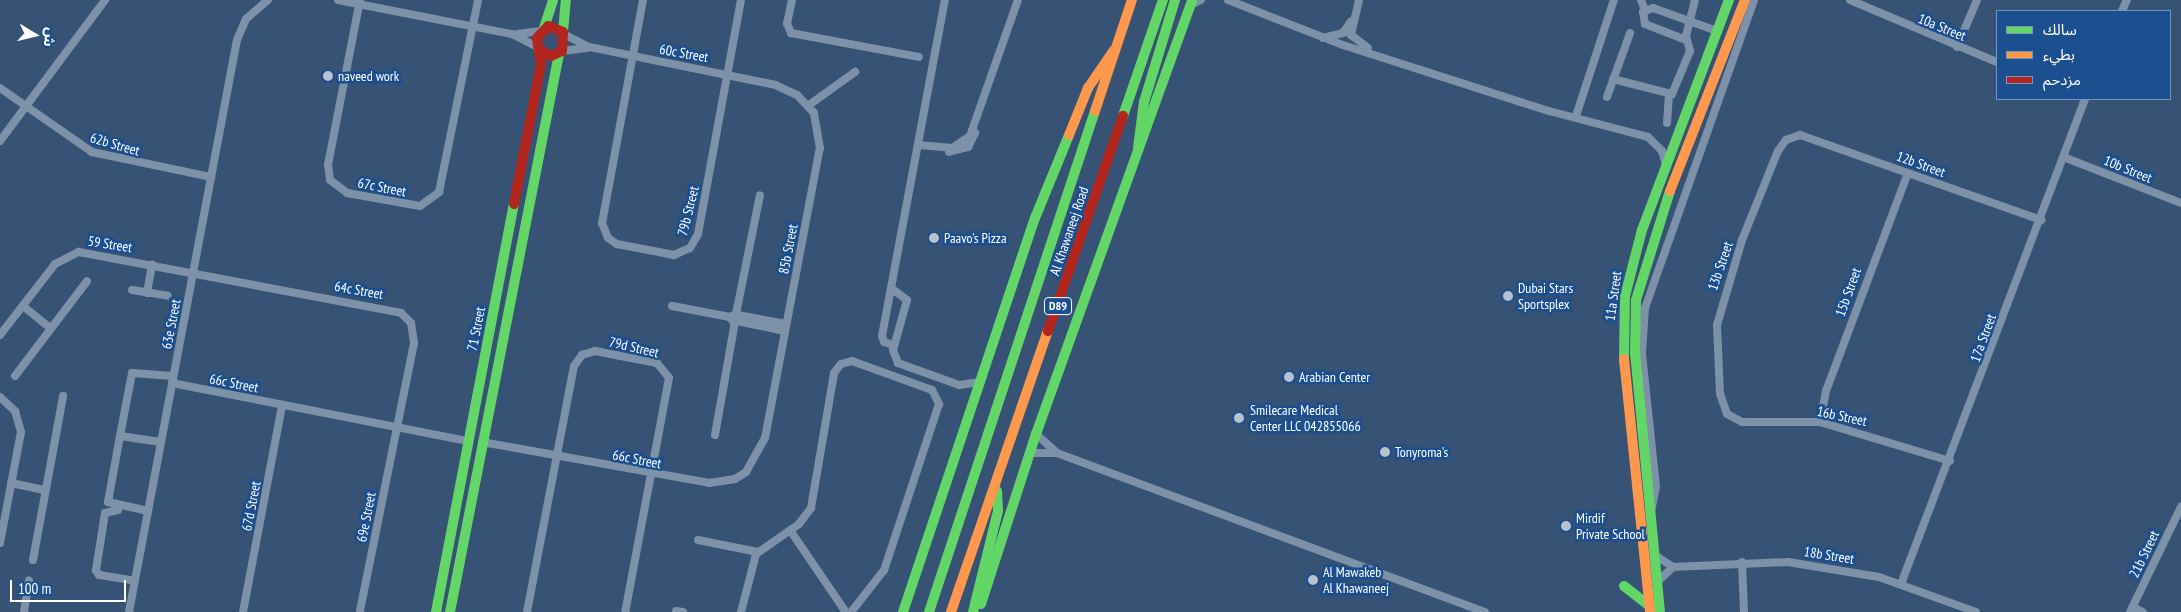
<!DOCTYPE html>
<meta charset="utf-8">
<style>
body{margin:0}
#map{position:relative;width:2181px;height:612px;overflow:hidden;background:#365274;font-family:"PT Sans Narrow","Noto Sans Arabic",sans-serif}
div>[style]{position:absolute}
.street>*{height:8px;margin:-4px;padding:0 4px;transform-origin:4px;border-radius:4px;background:#7d92a8}
.fast>*{height:10px;margin:-5px;padding:0 5px;transform-origin:5px;border-radius:5px;background:#63d668}
.slow>*{height:10px;margin:-5px;padding:0 5px;transform-origin:5px;border-radius:5px;background:#ff974d}
.jam>*{height:10px;margin:-5px;padding:0 5px;transform-origin:5px;border-radius:5px;background:#b3261e}
.dots>*{width:14px;height:14px;translate:-50% -50%;box-sizing:border-box;border:2px solid #1b4f8f;border-radius:50%}
span{translate:-50% -50%;white-space:nowrap;text-align:center;line-height:1.15;-webkit-text-stroke:5px #1b4f8f;paint-order:stroke}
.shield-label span{padding:1px 4px;background:#1b4f8f;border:1px solid;border-radius:4px;-webkit-text-stroke-width:0}
.shield-label{font-size:12px;color:#fff;font-weight:700}
.street-label{font-size:14px;color:#fff}
.poi-label{font-size:14px;color:#fff}
.left{translate:0 -50%;text-align:left}
.legend{position:absolute;left:1996px;top:10px;width:175px;height:90px;box-sizing:border-box;background:#1b4f8f;border:1px solid #7695bc;margin:0;padding:6px 9px;list-style:none;font-size:15px;color:#fff}
.legend li{display:flex;align-items:center;gap:10px;height:25px}
.legend b{width:25px;border:1px solid #7695bc}
.north{position:absolute;left:10px;top:10px;width:50px;height:50px;-webkit-text-stroke:4px #1b4f8f;paint-order:stroke;rotate:99deg;font-size:14px;font-weight:700;line-height:20px;text-align:center;color:#fff}
.north::after{content:'';display:block;margin:auto;width:18px;height:22px;background:#fff;clip-path:polygon(50% 0,100% 100%,50% 72%,0 100%)}
.scale{position:absolute;left:10px;top:580px;width:116px;height:22px;box-sizing:border-box;border:2px solid #fff;border-top:0;padding-left:6px;font-size:15px;line-height:18px;white-space:nowrap;color:#fff;-webkit-text-stroke:4px #1b4f8f;paint-order:stroke}
</style>
<div id="map">
<div class="street">
<div style="left:338px;top:0;width:177px;rotate:11.1deg"></div>
<div style="left:512px;top:34px;width:29px;rotate:27deg"></div>
<div style="left:360px;top:0;width:168px;rotate:101deg"></div>
<div style="left:328px;top:165px;width:15px;rotate:82deg"></div>
<div style="left:330px;top:180px;width:21px;rotate:37deg"></div>
<div style="left:347px;top:193px;width:74px;rotate:10.1deg"></div>
<div style="left:420px;top:206px;width:24px;rotate:-36deg"></div>
<div style="left:439px;top:192px;width:196px;rotate:-78.5deg"></div>
<div style="left:643px;top:0;width:227px;rotate:100.4deg"></div>
<div style="left:602px;top:223px;width:16px;rotate:68deg"></div>
<div style="left:608px;top:238px;width:11px;rotate:34deg"></div>
<div style="left:617px;top:244px;width:58px;rotate:10.9deg"></div>
<div style="left:674px;top:255px;width:17px;rotate:-24deg"></div>
<div style="left:690px;top:248px;width:16px;rotate:-60deg"></div>
<div style="left:698px;top:234px;width:238px;rotate:-79.6deg"></div>
<div style="left:792px;top:0;width:24px;rotate:102deg"></div>
<div style="left:787px;top:23px;width:11px;rotate:68deg"></div>
<div style="left:791px;top:33px;width:130px;rotate:10.6deg"></div>
<div style="left:1228px;top:0;width:123px;rotate:21.4deg"></div>
<div style="left:1343px;top:45px;width:216px;rotate:17.8deg"></div>
<div style="left:1549px;top:111px;width:102px;rotate:14.7deg"></div>
<div style="left:1648px;top:137px;width:20px;rotate:45deg"></div>
<div style="left:1662px;top:151px;width:15px;rotate:74deg"></div>
<div style="left:1359px;top:0;width:36px;rotate:103deg"></div>
<div style="left:1351px;top:35px;width:21px;rotate:37deg"></div>
<div style="left:1641px;top:0;width:11px;rotate:68deg"></div>
<div style="left:1850px;top:0;width:160px;rotate:22.9deg"></div>
<div style="left:1191px;top:5px;width:11px;rotate:-27deg"></div>
<div style="left:2122px;top:11px;width:12px;rotate:-66deg"></div>
<div style="left:517px;top:34px;width:24px;rotate:-7deg"></div>
<div style="left:1323px;top:38px;width:21px;rotate:-14deg"></div>
<div style="left:1343px;top:33px;width:14px;rotate:-56deg"></div>
<div style="left:1686px;top:40px;width:44px;rotate:-158.7deg"></div>
<div style="left:1645px;top:24px;width:12px;rotate:-99deg"></div>
<div style="left:1643px;top:12px;width:11px;rotate:-22deg"></div>
<div style="left:1653px;top:8px;width:68px;rotate:19.8deg"></div>
<div style="left:1957px;top:47px;width:51px;rotate:-66.9deg"></div>
<div style="left:562px;top:51px;width:25px;rotate:-7deg"></div>
<div style="left:1613px;top:79px;width:61px;rotate:14.3deg"></div>
<div style="left:1672px;top:94px;width:47px;rotate:-67.3deg"></div>
<div style="left:1690px;top:51px;width:16px;rotate:-105deg"></div>
<div style="left:1686px;top:36px;width:37px;rotate:-76deg"></div>
<div style="left:0;top:88px;width:112px;rotate:34.8deg"></div>
<div style="left:92px;top:152px;width:122px;rotate:11.9deg"></div>
<div style="left:1607px;top:97px;width:68px;rotate:-70.2deg"></div>
<div style="left:809px;top:105px;width:57px;rotate:-35.7deg"></div>
<div style="left:1576px;top:116px;width:122px;rotate:-71.9deg"></div>
<div style="left:1667px;top:123px;width:28px;rotate:-86deg"></div>
<div style="left:0;top:141px;width:176px;rotate:-53.3deg"></div>
<div style="left:919px;top:145px;width:33px;rotate:5deg"></div>
<div style="left:952px;top:148px;width:22px;rotate:-34deg"></div>
<div style="left:970px;top:136px;width:144px;rotate:-70.6deg"></div>
<div style="left:949px;top:152px;width:20px;rotate:-15deg"></div>
<div style="left:968px;top:147px;width:16px;rotate:-63deg"></div>
<div style="left:2066px;top:158px;width:123px;rotate:21.4deg"></div>
<div style="left:891px;top:288px;width:20px;rotate:37deg"></div>
<div style="left:907px;top:300px;width:52px;rotate:105.6deg"></div>
<div style="left:893px;top:350px;width:14px;rotate:69deg"></div>
<div style="left:898px;top:363px;width:65px;rotate:19.8deg"></div>
<div style="left:959px;top:385px;width:21px;rotate:-8deg"></div>
<div style="left:132px;top:290px;width:36px;rotate:9deg"></div>
<div style="left:147px;top:293px;width:29px;rotate:-80deg"></div>
<div style="left:23px;top:306px;width:36px;rotate:39deg"></div>
<div style="left:672px;top:306px;width:59px;rotate:10.7deg"></div>
<div style="left:730px;top:317px;width:7px;rotate:56deg"></div>
<div style="left:734px;top:323px;width:6px;rotate:-39deg"></div>
<div style="left:739px;top:319px;width:6px;rotate:-121deg"></div>
<div style="left:736px;top:314px;width:7px;rotate:153deg"></div>
<div style="left:736px;top:314px;width:121px;rotate:-78.6deg"></div>
<div style="left:738px;top:315px;width:49px;rotate:10.6deg"></div>
<div style="left:737px;top:321px;width:49px;rotate:11.8deg"></div>
<div style="left:0;top:335px;width:90px;rotate:-52.2deg"></div>
<div style="left:55px;top:264px;width:27px;rotate:-27deg"></div>
<div style="left:79px;top:252px;width:328px;rotate:10.7deg"></div>
<div style="left:401px;top:313px;width:14px;rotate:45deg"></div>
<div style="left:411px;top:323px;width:20px;rotate:81deg"></div>
<div style="left:414px;top:343px;width:274px;rotate:101.4deg"></div>
<div style="left:894px;top:345px;width:10px;rotate:-163deg"></div>
<div style="left:884px;top:342px;width:6px;rotate:-108deg"></div>
<div style="left:882px;top:336px;width:342px;rotate:-79.4deg"></div>
<div style="left:15px;top:376px;width:119px;rotate:-52.8deg"></div>
<div style="left:172px;top:383px;width:303px;rotate:11.1deg"></div>
<div style="left:0;top:397px;width:21px;rotate:43deg"></div>
<div style="left:15px;top:411px;width:22px;rotate:74deg"></div>
<div style="left:21px;top:432px;width:113px;rotate:100.7deg"></div>
<div style="left:1820px;top:422px;width:32px;rotate:-79deg"></div>
<div style="left:1826px;top:391px;width:233px;rotate:-69.4deg"></div>
<div style="left:1036px;top:434px;width:28px;rotate:42deg"></div>
<div style="left:1057px;top:453px;width:457px;rotate:20.4deg"></div>
<div style="left:715px;top:435px;width:115px;rotate:-80deg"></div>
<div style="left:120px;top:436px;width:41px;rotate:8.3deg"></div>
<div style="left:482px;top:442px;width:231px;rotate:10.2deg"></div>
<div style="left:709px;top:483px;width:26px;rotate:-9deg"></div>
<div style="left:735px;top:479px;width:13px;rotate:-32deg"></div>
<div style="left:746px;top:472px;width:39px;rotate:-61deg"></div>
<div style="left:765px;top:438px;width:295px;rotate:-79.3deg"></div>
<div style="left:820px;top:148px;width:36px;rotate:-100deg"></div>
<div style="left:814px;top:113px;width:25px;rotate:-133deg"></div>
<div style="left:797px;top:95px;width:23px;rotate:-155deg"></div>
<div style="left:776px;top:85px;width:191px;rotate:-168.5deg"></div>
<div style="left:589px;top:47px;width:27px;rotate:-153deg"></div>
<div style="left:1029px;top:453px;width:26px"></div>
<div style="left:1950px;top:461px;width:136px;rotate:-163.3deg"></div>
<div style="left:1820px;top:422px;width:78px;rotate:180deg"></div>
<div style="left:1742px;top:422px;width:17px;rotate:-152deg"></div>
<div style="left:1727px;top:414px;width:21px;rotate:-109deg"></div>
<div style="left:1720px;top:394px;width:69px;rotate:-92.5deg"></div>
<div style="left:1717px;top:325px;width:89px;rotate:-73.6deg"></div>
<div style="left:1742px;top:240px;width:96px;rotate:-68deg"></div>
<div style="left:1778px;top:151px;width:14px;rotate:-54deg"></div>
<div style="left:1786px;top:140px;width:15px;rotate:-20deg"></div>
<div style="left:1800px;top:135px;width:256px;rotate:19.4deg"></div>
<div style="left:11px;top:483px;width:35px;rotate:12deg"></div>
<div style="left:118px;top:510px;width:13px;rotate:167deg"></div>
<div style="left:105px;top:513px;width:58px;rotate:99deg"></div>
<div style="left:96px;top:570px;width:6px;rotate:59deg"></div>
<div style="left:99px;top:575px;width:36px;rotate:9deg"></div>
<div style="left:148px;top:511px;width:41px;rotate:-167.3deg"></div>
<div style="left:108px;top:502px;width:67px;rotate:-79.7deg"></div>
<div style="left:120px;top:436px;width:64px;rotate:-79.2deg"></div>
<div style="left:132px;top:373px;width:41px;rotate:4.2deg"></div>
<div style="left:1651px;top:512px;width:25px;rotate:-79deg"></div>
<div style="left:1656px;top:487px;width:135px;rotate:-96deg"></div>
<div style="left:1642px;top:353px;width:45px;rotate:-86.2deg"></div>
<div style="left:1645px;top:308px;width:327px;rotate:-70.5deg"></div>
<div style="left:790px;top:530px;width:98px;rotate:55.8deg"></div>
<div style="left:698px;top:540px;width:61px;rotate:11.3deg"></div>
<div style="left:1655px;top:555px;width:22px;rotate:34deg"></div>
<div style="left:33px;top:560px;width:167px;rotate:-79.6deg"></div>
<div style="left:1742px;top:562px;width:50px;rotate:87.7deg"></div>
<div style="left:1657px;top:582px;width:22px;rotate:-43deg"></div>
<div style="left:1673px;top:567px;width:115px;rotate:-2.5deg"></div>
<div style="left:1788px;top:562px;width:92px;rotate:9.4deg"></div>
<div style="left:1879px;top:577px;width:103px;rotate:19.8deg"></div>
<div style="left:1901px;top:584px;width:519px;rotate:-69.22deg"></div>
<div style="left:2133px;top:607px;width:11px;rotate:27deg"></div>
<div style="left:676px;top:611px;width:7px;rotate:8deg"></div>
<div style="left:24px;top:612px;width:32px;rotate:-81deg"></div>
<div style="left:129px;top:612px;width:582px;rotate:-79.31deg"></div>
<div style="left:237px;top:40px;width:23px;rotate:-67deg"></div>
<div style="left:246px;top:19px;width:29px;rotate:-41deg"></div>
<div style="left:243px;top:612px;width:211px;rotate:-79.3deg"></div>
<div style="left:527px;top:612px;width:250px;rotate:-79.2deg"></div>
<div style="left:574px;top:366px;width:14px;rotate:-54deg"></div>
<div style="left:582px;top:355px;width:14px;rotate:-17deg"></div>
<div style="left:595px;top:351px;width:63px;rotate:11deg"></div>
<div style="left:657px;top:363px;width:19px;rotate:51deg"></div>
<div style="left:669px;top:378px;width:238px;rotate:100.6deg"></div>
<div style="left:741px;top:612px;width:60px;rotate:-75.5deg"></div>
<div style="left:756px;top:554px;width:52px;rotate:-34.9deg"></div>
<div style="left:799px;top:524px;width:20px;rotate:-53deg"></div>
<div style="left:811px;top:508px;width:137px;rotate:-80.3deg"></div>
<div style="left:834px;top:373px;width:11px;rotate:-52deg"></div>
<div style="left:841px;top:364px;width:11px;rotate:-15deg"></div>
<div style="left:852px;top:361px;width:85px;rotate:19.9deg"></div>
<div style="left:932px;top:390px;width:16px;rotate:63deg"></div>
<div style="left:939px;top:404px;width:175px;rotate:108.3deg"></div>
<div style="left:884px;top:570px;width:52px;rotate:128deg"></div>
<div style="left:2130px;top:612px;width:117px;rotate:-64.1deg"></div>
</div>
<div class="fast">
<div style="left:544px;top:28px;width:29px;rotate:-72deg"></div>
<div style="left:563px;top:32px;width:32px;rotate:-85deg"></div>
<div style="left:1123px;top:116px;width:123px;rotate:-71deg"></div>
<div style="left:1138px;top:148px;width:46px;rotate:-82.6deg"></div>
<div style="left:1144px;top:102px;width:107px;rotate:-73.1deg"></div>
<div style="left:1624px;top:359px;width:63px;rotate:-89.1deg"></div>
<div style="left:1625px;top:296px;width:68px;rotate:-75.6deg"></div>
<div style="left:1642px;top:230px;width:246px;rotate:-69.3deg"></div>
<div style="left:1624px;top:586px;width:33px;rotate:38deg"></div>
<div style="left:981px;top:604px;width:179px;rotate:-72.1deg"></div>
<div style="left:1036px;top:434px;width:461px;rotate:-70.2deg"></div>
<div style="left:436px;top:612px;width:415px;rotate:-79.2deg"></div>
<div style="left:450px;top:612px;width:569px;rotate:-78.95deg"></div>
<div style="left:903px;top:612px;width:416px;rotate:-71.5deg"></div>
<div style="left:1035px;top:218px;width:90px;rotate:-67.7deg"></div>
<div style="left:929px;top:612px;width:528px;rotate:-71.67deg"></div>
<div style="left:973px;top:612px;width:104px;rotate:-76.1deg"></div>
<div style="left:998px;top:511px;width:20px;rotate:-93deg"></div>
<div style="left:1660px;top:612px;width:259px;rotate:-95.5deg"></div>
<div style="left:1635px;top:354px;width:54px;rotate:-88.9deg"></div>
<div style="left:1636px;top:300px;width:114px;rotate:-72.7deg"></div>
</div>
<div class="slow">
<div style="left:1095px;top:111px;width:117px;rotate:-71.6deg"></div>
<div style="left:1069px;top:135px;width:51px;rotate:-68deg"></div>
<div style="left:1088px;top:88px;width:46px;rotate:-55.6deg"></div>
<div style="left:1670px;top:191px;width:205px;rotate:-68.6deg"></div>
<div style="left:1624px;top:359px;width:254px;rotate:84.1deg"></div>
<div style="left:951px;top:612px;width:297px;rotate:-71deg"></div>
</div>
<div class="jam">
<div style="left:514px;top:204px;width:143px;rotate:-79.1deg"></div>
<div style="left:541px;top:64px;width:26px;rotate:-99deg"></div>
<div style="left:537px;top:38px;width:16px;rotate:-47deg"></div>
<div style="left:548px;top:26px;width:16px;rotate:22deg"></div>
<div style="left:563px;top:32px;width:19px;rotate:93deg"></div>
<div style="left:562px;top:51px;width:12px;rotate:156deg"></div>
<div style="left:551px;top:56px;width:11px;rotate:-153deg"></div>
<div style="left:1048px;top:331px;width:228px;rotate:-70.8deg"></div>
</div>
<div class="dots">
<div style="left:328px;top:76px;background:#b9c2ce"></div>
<div style="left:934px;top:238px;background:#b9c2ce"></div>
<div style="left:1508px;top:296px;background:#b9c2ce"></div>
<div style="left:1289px;top:377px;background:#b9c2ce"></div>
<div style="left:1239px;top:418px;background:#b9c2ce"></div>
<div style="left:1385px;top:452px;background:#b9c2ce"></div>
<div style="left:1566px;top:526px;background:#b9c2ce"></div>
<div style="left:1313px;top:580px;background:#b9c2ce"></div>
</div>
<div class="shield-label">
<span style="left:1058px;top:306px">D89</span>
</div>
<div class="street-label">
<span style="left:1942px;top:27px;rotate:22deg">10a Street</span>
<span style="left:684px;top:53px;rotate:10deg">60c Street</span>
<span style="left:115px;top:144px;rotate:16deg">62b Street</span>
<span style="left:1921px;top:164px;rotate:20deg">12b Street</span>
<span style="left:2128px;top:169px;rotate:22deg">10b Street</span>
<span style="left:382px;top:187px;rotate:11deg">67c Street</span>
<span style="left:688px;top:211px;rotate:-76deg">79b Street</span>
<span style="left:1069px;top:231px;rotate:-71deg">Al Khawaneej Road</span>
<span style="left:110px;top:244px;rotate:9deg">59 Street</span>
<span style="left:788px;top:249px;rotate:-79deg">85b Street</span>
<span style="left:1720px;top:266px;rotate:-71deg">13b Street</span>
<span style="left:359px;top:290px;rotate:10deg">64c Street</span>
<span style="left:1848px;top:292px;rotate:-70deg">15b Street</span>
<span style="left:1613px;top:296px;rotate:-82deg">11a Street</span>
<span style="left:171px;top:324px;rotate:-79deg">63e Street</span>
<span style="left:476px;top:329px;rotate:-79deg">71 Street</span>
<span style="left:1983px;top:338px;rotate:-70deg">17a Street</span>
<span style="left:634px;top:347px;rotate:13deg">79d Street</span>
<span style="left:234px;top:383px;rotate:11deg">66c Street</span>
<span style="left:1842px;top:416px;rotate:12deg">16b Street</span>
<span style="left:637px;top:459px;rotate:11deg">66c Street</span>
<span style="left:251px;top:506px;rotate:-79deg">67d Street</span>
<span style="left:366px;top:517px;rotate:-79deg">69e Street</span>
<span style="left:2144px;top:554px;rotate:-64deg">21b Street</span>
<span style="left:1829px;top:555px;rotate:9deg">18b Street</span>
</div>
<div class="poi-label">
<span class="left" style="left:338px;top:76px">naveed work</span>
<span class="left" style="left:944px;top:238px">Paavo's Pizza</span>
<span class="left" style="left:1518px;top:296px">Dubai Stars<br>Sportsplex</span>
<span class="left" style="left:1299px;top:377px">Arabian Center</span>
<span class="left" style="left:1250px;top:418px">Smilecare Medical<br>Center LLC 042855066</span>
<span class="left" style="left:1395px;top:452px">Tonyroma's</span>
<span class="left" style="left:1576px;top:526px">Mirdif<br>Private School</span>
<span class="left" style="left:1323px;top:580px">Al Mawakeb<br>Al Khawaneej</span>
</div>
<ul class="legend">
<li><b style="height:6px;background:#63d668"></b>سالك</li>
<li><b style="height:6px;background:#ff974d"></b>بطيء</li>
<li><b style="height:6px;background:#b3261e"></b>مزدحم</li>
</ul>
<div class="north">ش</div>
<div class="scale">100 m</div>
</div>
